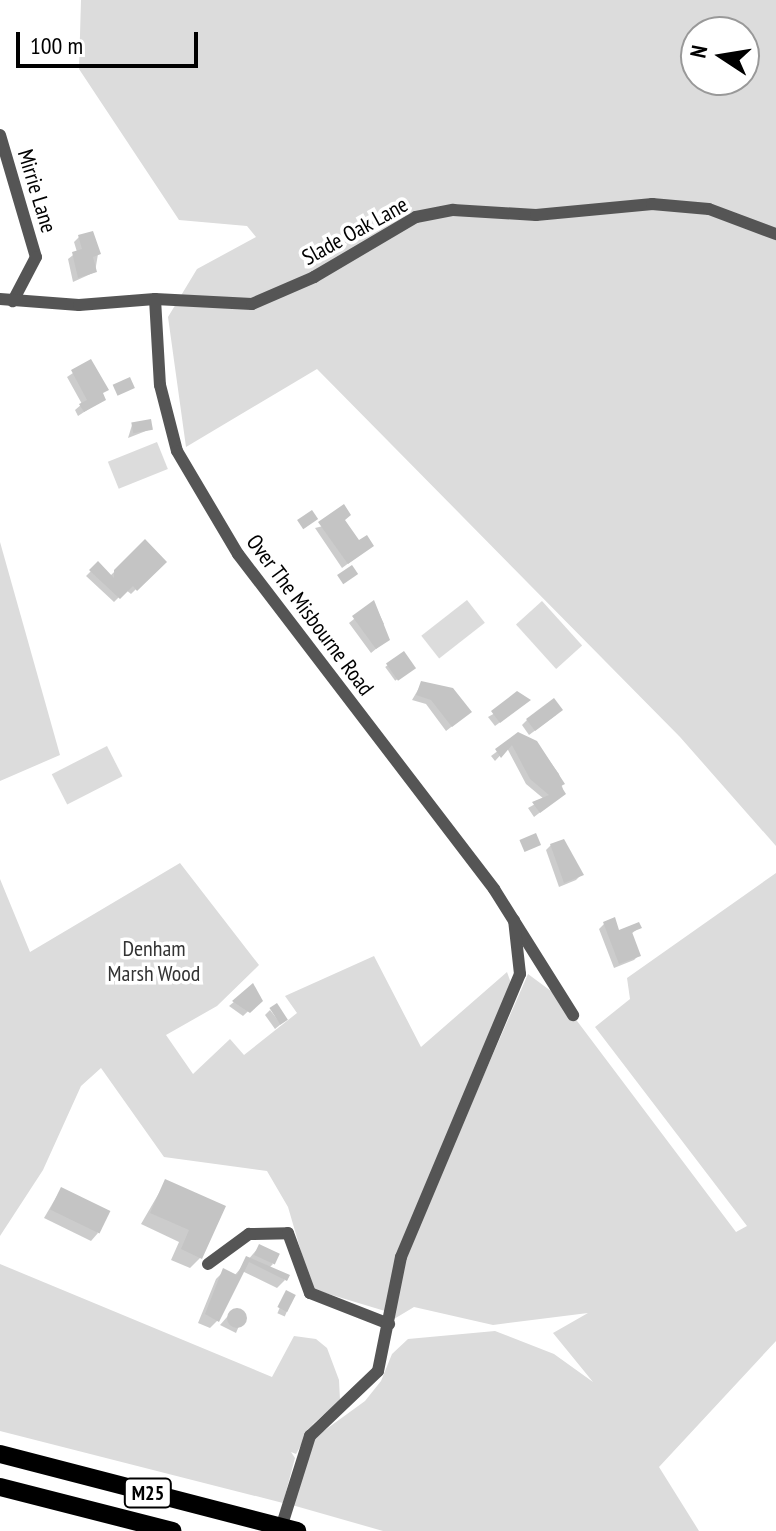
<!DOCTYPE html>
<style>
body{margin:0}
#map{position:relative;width:776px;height:1531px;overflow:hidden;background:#fff;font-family:"PT Sans Narrow",sans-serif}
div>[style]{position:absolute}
.green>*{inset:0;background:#dcdcdc;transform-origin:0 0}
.shadow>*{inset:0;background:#0003;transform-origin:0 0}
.building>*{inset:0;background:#c4c4c4;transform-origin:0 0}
.round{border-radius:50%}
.minor>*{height:12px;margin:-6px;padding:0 6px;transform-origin:6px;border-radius:6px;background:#555}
.highway>*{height:18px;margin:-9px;padding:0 9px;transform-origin:9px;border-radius:9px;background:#000}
span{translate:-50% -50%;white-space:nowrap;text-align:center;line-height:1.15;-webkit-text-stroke:7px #fff;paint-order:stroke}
.shield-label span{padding:2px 6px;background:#fff;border:2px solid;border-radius:6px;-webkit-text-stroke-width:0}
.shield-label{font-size:20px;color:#000;font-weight:700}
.street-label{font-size:22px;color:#000}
.park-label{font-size:22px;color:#333}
.north{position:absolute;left:680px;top:16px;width:80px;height:80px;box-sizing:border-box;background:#fff;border:2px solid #999;border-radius:50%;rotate:282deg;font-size:22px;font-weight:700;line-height:32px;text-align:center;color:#000}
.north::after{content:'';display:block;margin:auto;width:28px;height:36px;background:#000;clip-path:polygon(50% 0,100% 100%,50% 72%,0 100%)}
.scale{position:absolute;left:16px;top:32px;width:182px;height:36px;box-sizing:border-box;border:4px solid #000;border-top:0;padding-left:10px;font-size:24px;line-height:28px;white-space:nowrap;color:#000;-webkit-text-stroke:6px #fff;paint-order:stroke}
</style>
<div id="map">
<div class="green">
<div style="clip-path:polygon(evenodd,81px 0,776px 0,776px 846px,680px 737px,317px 369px,186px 447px,168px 317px,197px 269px,256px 237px,247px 226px,179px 220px,79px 69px,81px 0,696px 32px,744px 32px,744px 80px,696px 80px,696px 32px)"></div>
<div style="left:157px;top:442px;width:29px;height:53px;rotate:68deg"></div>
<div style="clip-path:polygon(0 542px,60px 755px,0 781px)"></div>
<div style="left:467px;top:600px;width:29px;height:58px;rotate:52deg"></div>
<div style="left:542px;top:601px;width:60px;height:35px;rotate:48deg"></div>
<div style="left:107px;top:746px;width:34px;height:62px;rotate:63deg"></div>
<div style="clip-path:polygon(180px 863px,259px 965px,217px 1006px,166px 1035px,193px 1074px,230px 1039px,244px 1055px,297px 1013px,285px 996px,374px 956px,421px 1047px,507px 972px,512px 986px,385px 1311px,312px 1289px,288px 1207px,267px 1171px,164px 1157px,101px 1068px,81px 1086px,43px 1170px,0 1236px,0 879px,30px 952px)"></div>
<div style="clip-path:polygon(776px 873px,776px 1341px,659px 1467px,699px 1531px,383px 1531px,292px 1505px,314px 1438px,365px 1401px,381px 1381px,392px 1354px,408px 1339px,495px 1331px,554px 1354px,593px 1382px,553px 1333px,588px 1313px,493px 1325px,414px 1307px,394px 1319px,407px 1251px,528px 974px,559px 997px,736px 1232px,747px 1226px,595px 1027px,630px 999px,627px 978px)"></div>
<div style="clip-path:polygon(0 1264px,272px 1377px,294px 1336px,316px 1339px,327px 1348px,339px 1380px,340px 1400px,313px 1424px,296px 1454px,291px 1452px,295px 1458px,283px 1503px,0 1431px)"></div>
</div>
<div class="shadow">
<div style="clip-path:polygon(79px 237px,98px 254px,95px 272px,73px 282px,68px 259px,77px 252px,74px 242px)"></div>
<div style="clip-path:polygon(91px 361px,104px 399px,78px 416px,75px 410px,82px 404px,67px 377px)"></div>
<div style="clip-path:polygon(132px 425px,151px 429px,128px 438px)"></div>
<div style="clip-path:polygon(343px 521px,358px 543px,372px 546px,342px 568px,315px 528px)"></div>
<div style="clip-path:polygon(145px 542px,164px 562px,131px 594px,126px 590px,114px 602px,86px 576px,98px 564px,110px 576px)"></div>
<div style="clip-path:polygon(374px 603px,384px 624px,379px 629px,382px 644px,371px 653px,349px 623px)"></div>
<div style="left:403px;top:654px;width:17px;height:22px;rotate:54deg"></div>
<div style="clip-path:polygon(422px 683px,464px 717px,446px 731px,426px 704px,412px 700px)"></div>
<div style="clip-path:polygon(525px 696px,523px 705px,495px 726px,488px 717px)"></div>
<div style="clip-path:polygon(556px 715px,529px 735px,522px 725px,527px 720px)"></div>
<div style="clip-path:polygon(519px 735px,536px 742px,559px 774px,564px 794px,534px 817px,528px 808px,544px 799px,526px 784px,507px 748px,495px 761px,491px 756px)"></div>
<div style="clip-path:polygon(551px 845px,581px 875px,576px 880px,559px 887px,546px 850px)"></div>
<div style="clip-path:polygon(604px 924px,618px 932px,640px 927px,631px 934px,639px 955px,634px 960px,614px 968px,599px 929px)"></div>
<div style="clip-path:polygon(253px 986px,260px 1000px,243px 1016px,229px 1006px)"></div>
<div style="clip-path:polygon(270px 1010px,281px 1024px,275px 1029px,265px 1015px)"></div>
<div style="clip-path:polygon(166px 1181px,223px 1207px,200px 1258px,190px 1268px,171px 1260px,179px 1242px,141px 1224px)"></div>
<div style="clip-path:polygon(61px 1189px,98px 1233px,91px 1241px,44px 1218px)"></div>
<div style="clip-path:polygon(259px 1247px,273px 1264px,269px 1268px,285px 1280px,277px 1288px,242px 1271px,218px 1320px,210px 1328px,198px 1323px,216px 1279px,224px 1271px,234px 1276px)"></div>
<div style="left:286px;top:1293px;width:8px;height:22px;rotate:23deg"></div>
<div style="clip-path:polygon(234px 1309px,244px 1314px,236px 1333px,220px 1325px)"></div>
</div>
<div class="building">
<div style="clip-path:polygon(93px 231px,101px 254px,93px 257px,97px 272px,78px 278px,72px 252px,82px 249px,78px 235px)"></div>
<div style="clip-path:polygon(91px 359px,109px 390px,103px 393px,106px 400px,84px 412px,79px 404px,87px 400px,71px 370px)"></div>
<div style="left:130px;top:377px;width:12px;height:19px;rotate:66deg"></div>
<div style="left:151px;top:419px;width:11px;height:20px;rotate:80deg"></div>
<div style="clip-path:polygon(344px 504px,351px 515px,345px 520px,359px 540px,367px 535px,374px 546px,348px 564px,318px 522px)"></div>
<div style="left:312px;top:510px;width:11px;height:18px;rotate:56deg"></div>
<div style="clip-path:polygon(145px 539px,167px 562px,137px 591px,133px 586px,120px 599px,89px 570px,98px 561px,114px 578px,114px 570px)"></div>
<div style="left:352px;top:565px;width:11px;height:18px;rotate:56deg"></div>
<div style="clip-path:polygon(374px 600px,390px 640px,376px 649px,352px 616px)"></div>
<div style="left:404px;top:651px;width:21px;height:22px;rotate:55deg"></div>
<div style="clip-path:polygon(421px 681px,453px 688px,472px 712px,452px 727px,431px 700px,416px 695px)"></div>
<div style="clip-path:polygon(517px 691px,531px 700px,500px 723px,491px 711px)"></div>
<div style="left:554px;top:698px;width:15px;height:35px;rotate:53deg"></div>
<div style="clip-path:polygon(518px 732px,537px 741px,565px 784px,561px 786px,566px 794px,540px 813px,532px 802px,549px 795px,530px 779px,512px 745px,501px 758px,495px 749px)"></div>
<div style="left:536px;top:833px;width:13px;height:18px;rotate:67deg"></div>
<div style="clip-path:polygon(564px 839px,584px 875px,564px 883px,550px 844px)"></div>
<div style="clip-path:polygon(615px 917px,619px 930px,639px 922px,642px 928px,632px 932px,641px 956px,619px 964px,603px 922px)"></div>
<div style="clip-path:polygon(253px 983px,263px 1001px,250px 1013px,232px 1001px)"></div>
<div style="left:277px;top:1003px;width:20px;height:9px;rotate:57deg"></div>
<div style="clip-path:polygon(165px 1179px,226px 1206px,202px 1259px,181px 1249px,189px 1230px,150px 1213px)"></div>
<div style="left:61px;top:1187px;width:55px;height:25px;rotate:26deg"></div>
<div style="left:259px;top:1244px;width:23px;height:12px;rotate:25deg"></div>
<div style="clip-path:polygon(246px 1256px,290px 1275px,287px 1281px,249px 1262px,219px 1322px,205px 1314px,223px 1268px,237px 1275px)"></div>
<div style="left:286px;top:1290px;width:11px;height:19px;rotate:27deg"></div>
<div class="round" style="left:227px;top:1308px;width:20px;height:20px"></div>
</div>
<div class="minor">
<div style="left:0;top:135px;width:127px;rotate:73.6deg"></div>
<div style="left:36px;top:257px;width:50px;rotate:117.6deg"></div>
<div style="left:0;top:299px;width:79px;rotate:4.3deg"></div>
<div style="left:79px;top:305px;width:76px;rotate:-4.5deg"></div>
<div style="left:155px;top:299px;width:97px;rotate:3deg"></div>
<div style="left:252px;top:304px;width:68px;rotate:-23.5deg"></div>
<div style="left:314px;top:277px;width:118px;rotate:-30.5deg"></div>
<div style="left:416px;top:217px;width:38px;rotate:-11deg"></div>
<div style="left:453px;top:210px;width:83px;rotate:3.4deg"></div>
<div style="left:536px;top:215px;width:117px;rotate:-5.4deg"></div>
<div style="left:652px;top:204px;width:57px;rotate:5deg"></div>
<div style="left:709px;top:209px;width:72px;rotate:20.5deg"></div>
<div style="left:155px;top:299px;width:86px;rotate:86.7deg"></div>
<div style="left:160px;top:385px;width:68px;rotate:75.6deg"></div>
<div style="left:177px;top:451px;width:120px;rotate:59.4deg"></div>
<div style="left:238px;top:554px;width:422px;rotate:52.6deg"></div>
<div style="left:494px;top:889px;width:149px;rotate:57.9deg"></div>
<div style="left:208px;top:1264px;width:51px;rotate:-36.2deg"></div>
<div style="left:249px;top:1234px;width:39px;rotate:-1deg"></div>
<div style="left:288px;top:1233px;width:64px;rotate:69.9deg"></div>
<div style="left:310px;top:1293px;width:85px;rotate:21.4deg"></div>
<div style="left:280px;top:1531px;width:100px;rotate:-72.5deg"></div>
<div style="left:310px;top:1436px;width:94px;rotate:-43.7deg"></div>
<div style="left:378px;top:1371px;width:116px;rotate:-78.6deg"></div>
<div style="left:401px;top:1257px;width:307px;rotate:-67.2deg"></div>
<div style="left:520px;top:974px;width:54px;rotate:-96.3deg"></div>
</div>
<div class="highway">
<div style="left:0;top:1454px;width:307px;rotate:14.5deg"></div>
<div style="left:0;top:1487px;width:178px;rotate:14.3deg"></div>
</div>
<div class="shield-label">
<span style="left:148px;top:1493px">M25</span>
</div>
<div class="street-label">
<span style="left:37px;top:191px;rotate:73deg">Mirrie Lane</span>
<span style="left:355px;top:231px;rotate:-29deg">Slade Oak Lane</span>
<span style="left:310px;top:615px;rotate:53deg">Over The Misbourne Road</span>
</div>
<div class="park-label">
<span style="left:154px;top:961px">Denham<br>Marsh Wood</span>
</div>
<div class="north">N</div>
<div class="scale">100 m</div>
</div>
